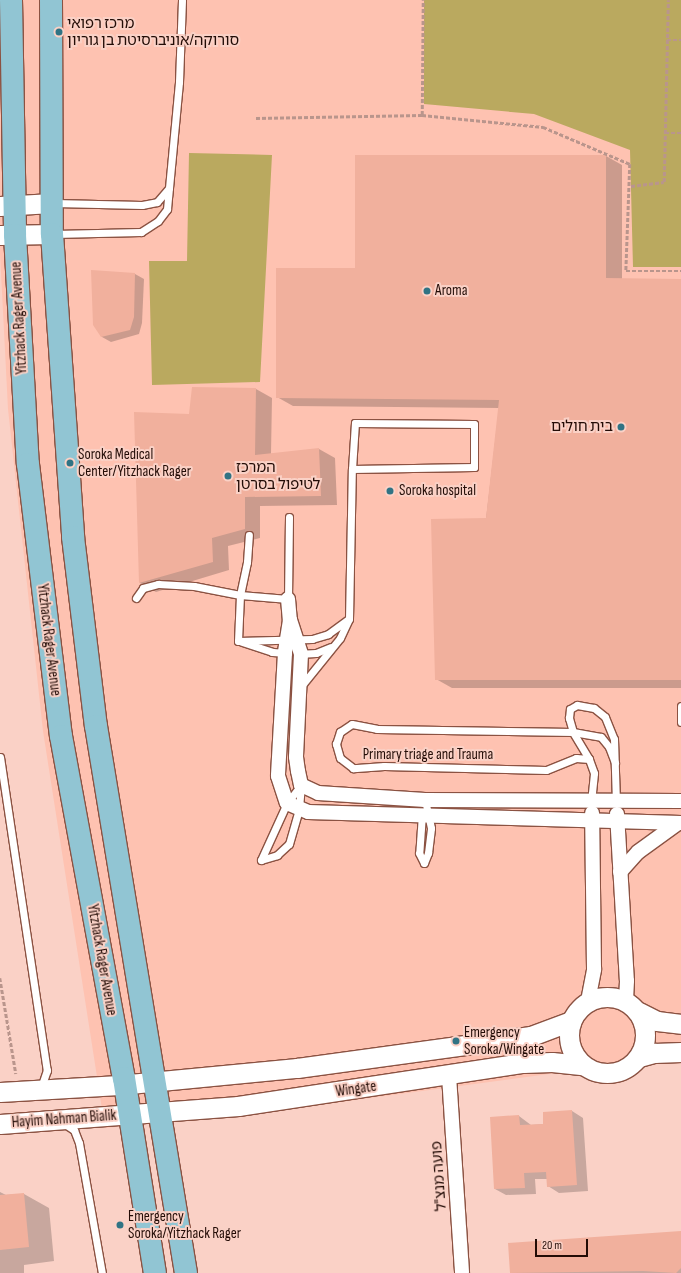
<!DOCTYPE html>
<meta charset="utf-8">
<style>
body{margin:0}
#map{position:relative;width:681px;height:1273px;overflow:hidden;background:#fad1c6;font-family:"Sofia Sans Condensed","Noto Sans Hebrew",sans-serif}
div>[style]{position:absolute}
.built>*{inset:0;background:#fec2b1}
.green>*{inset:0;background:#baa95f}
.shadow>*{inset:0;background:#0003}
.building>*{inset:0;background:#f1b09d}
.path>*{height:2.5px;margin-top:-1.25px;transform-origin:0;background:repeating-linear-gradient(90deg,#b9958c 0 4px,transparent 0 6px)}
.roads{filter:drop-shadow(1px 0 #8b5242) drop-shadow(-1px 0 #8b5242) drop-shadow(0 1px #8b5242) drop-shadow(0 -1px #8b5242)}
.lane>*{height:7px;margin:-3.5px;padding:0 3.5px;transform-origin:3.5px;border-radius:3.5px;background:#fff}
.street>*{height:14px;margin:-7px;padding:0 7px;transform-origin:7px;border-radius:7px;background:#fff}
.secondary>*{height:19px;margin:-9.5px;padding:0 9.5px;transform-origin:9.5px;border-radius:9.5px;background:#fff}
.secondary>.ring{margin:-9.5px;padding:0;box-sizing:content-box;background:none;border:19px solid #fff;border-radius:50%}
.primary>*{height:22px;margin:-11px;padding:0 11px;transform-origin:11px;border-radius:11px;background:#91c5d3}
.dots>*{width:11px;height:11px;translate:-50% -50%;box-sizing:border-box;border:2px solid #fad1c6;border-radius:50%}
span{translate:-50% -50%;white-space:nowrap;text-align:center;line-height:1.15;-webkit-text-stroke:4px #fad1c6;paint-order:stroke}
.poi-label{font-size:15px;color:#230c06}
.left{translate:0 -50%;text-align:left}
.right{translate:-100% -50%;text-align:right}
.street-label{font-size:15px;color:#230c06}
.scale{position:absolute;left:535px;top:1239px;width:53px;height:18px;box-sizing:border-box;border:2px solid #230c06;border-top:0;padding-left:5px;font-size:12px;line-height:14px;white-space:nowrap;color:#230c06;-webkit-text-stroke:3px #fad1c6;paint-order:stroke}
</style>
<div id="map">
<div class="built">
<div style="clip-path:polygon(0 0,681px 0,681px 1061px,608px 1066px,235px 1116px,105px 1128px,43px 731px,8px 409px,0 253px)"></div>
</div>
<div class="green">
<div style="clip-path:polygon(424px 0,681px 0,681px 267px,633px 267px,630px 150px,534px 114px,424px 104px)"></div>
<div style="clip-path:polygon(189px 153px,272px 155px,260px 382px,152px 385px,149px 261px,187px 261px)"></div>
</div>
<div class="shadow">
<div style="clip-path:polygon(606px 156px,622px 165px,622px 279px,681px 280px,681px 688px,452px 688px,436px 679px,486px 519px,499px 408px,293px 406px,277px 397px,356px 269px)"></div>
<div style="clip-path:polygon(92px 271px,135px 274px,144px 279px,142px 323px,139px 334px,111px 342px,102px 337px,94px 325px)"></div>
<div style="clip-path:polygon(256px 389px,272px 398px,271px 454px,319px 449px,335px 458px,337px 505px,260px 506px,260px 538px,228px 546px,229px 570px,156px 592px,140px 583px,135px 414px,190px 415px)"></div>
<div style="clip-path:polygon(572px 1111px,583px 1118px,588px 1191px,559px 1193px,548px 1186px,547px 1179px,535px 1179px,536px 1194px,506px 1195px,495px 1189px,519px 1116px,531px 1125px,544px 1124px)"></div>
<div style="clip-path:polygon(0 1192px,6px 1195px,24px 1194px,49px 1208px,54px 1261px,24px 1265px,24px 1273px,0 1273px)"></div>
<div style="clip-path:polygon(681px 1232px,681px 1273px,511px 1273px,509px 1244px)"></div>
</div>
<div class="building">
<div style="clip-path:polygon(355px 155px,606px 155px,606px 278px,681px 279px,681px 680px,435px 680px,431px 519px,486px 518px,499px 400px,276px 398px,276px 268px,355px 268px)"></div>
<div style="clip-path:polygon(91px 270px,135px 273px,134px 317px,130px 330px,101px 337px,93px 325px)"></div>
<div style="clip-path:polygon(192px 387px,256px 388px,255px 455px,319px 448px,321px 496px,245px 497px,245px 529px,212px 538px,213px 562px,139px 583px,134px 412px,189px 414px)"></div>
<div style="clip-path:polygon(572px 1110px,577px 1185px,547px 1187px,546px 1172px,524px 1173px,525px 1188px,494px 1189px,490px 1117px,519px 1115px,520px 1125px,543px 1124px,543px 1112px)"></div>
<div style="clip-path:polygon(24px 1193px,29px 1247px,0 1250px,0 1195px)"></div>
<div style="clip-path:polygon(681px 1231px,681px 1268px,676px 1273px,643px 1271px,510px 1273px,508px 1243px)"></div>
</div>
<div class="path">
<div style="left:667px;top:40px;width:14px"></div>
<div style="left:422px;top:115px;width:115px;rotate:-89.5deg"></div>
<div style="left:256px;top:118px;width:166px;rotate:-1deg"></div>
<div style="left:422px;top:115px;width:122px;rotate:5.7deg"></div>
<div style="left:543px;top:127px;width:95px;rotate:23deg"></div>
<div style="left:630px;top:164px;width:107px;rotate:92.1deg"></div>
<div style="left:626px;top:271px;width:55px"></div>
<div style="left:665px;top:133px;width:16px"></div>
<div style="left:631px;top:186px;width:33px;rotate:-7deg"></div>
<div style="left:664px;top:182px;width:182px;rotate:-88.7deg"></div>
<div style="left:0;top:978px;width:97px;rotate:80.5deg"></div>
</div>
<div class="roads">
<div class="lane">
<div style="left:54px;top:203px;width:88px;rotate:1.3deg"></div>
<div style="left:142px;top:205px;width:15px;rotate:-11deg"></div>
<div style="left:157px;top:202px;width:18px;rotate:-49deg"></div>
<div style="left:54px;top:234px;width:87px;rotate:-1.3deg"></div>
<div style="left:141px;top:232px;width:20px;rotate:-33deg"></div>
<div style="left:158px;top:221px;width:15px;rotate:-53deg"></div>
<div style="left:167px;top:209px;width:128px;rotate:-84.6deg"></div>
<div style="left:179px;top:82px;width:82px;rotate:-87.9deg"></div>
<div style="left:136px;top:598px;width:12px;rotate:-55deg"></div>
<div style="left:143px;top:588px;width:16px;rotate:-15deg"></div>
<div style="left:158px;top:584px;width:36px;rotate:3deg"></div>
<div style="left:194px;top:586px;width:47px;rotate:11.1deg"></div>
<div style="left:240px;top:595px;width:48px;rotate:4.8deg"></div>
<div style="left:288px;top:599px;width:82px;rotate:-89.3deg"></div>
<div style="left:238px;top:641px;width:74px;rotate:-1.5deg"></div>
<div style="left:312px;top:639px;width:17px;rotate:-17deg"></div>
<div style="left:328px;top:634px;width:24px;rotate:-36deg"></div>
<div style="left:238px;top:641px;width:46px;rotate:-87.5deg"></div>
<div style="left:240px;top:595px;width:34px;rotate:-78deg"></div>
<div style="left:247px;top:562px;width:27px;rotate:-86deg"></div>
<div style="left:242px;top:642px;width:32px;rotate:18deg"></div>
<div style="left:272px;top:652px;width:16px;rotate:4deg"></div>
<div style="left:298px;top:654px;width:18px;rotate:-3deg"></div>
<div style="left:316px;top:653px;width:16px;rotate:-22deg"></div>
<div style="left:302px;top:685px;width:60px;rotate:-51deg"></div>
<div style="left:340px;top:638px;width:21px;rotate:-65deg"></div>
<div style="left:349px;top:619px;width:150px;rotate:-88.9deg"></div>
<div style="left:352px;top:469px;width:46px;rotate:-86.3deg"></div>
<div style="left:355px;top:423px;width:119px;rotate:0.5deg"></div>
<div style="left:474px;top:424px;width:43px;rotate:90deg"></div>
<div style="left:474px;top:467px;width:122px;rotate:179.1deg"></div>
<div style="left:681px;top:706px;width:16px;rotate:90deg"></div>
<div style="left:0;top:757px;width:317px;rotate:81.5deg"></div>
<div style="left:47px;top:1070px;width:18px;rotate:109deg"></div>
<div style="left:589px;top:759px;width:31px;rotate:-121deg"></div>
<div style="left:573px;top:732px;width:15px;rotate:-106deg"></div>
<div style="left:569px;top:718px;width:9px;rotate:-84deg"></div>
<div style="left:570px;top:709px;width:8px;rotate:-30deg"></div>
<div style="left:577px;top:705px;width:17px;rotate:10deg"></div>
<div style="left:594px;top:708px;width:14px;rotate:39deg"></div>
<div style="left:605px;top:717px;width:24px;rotate:68deg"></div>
<div style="left:614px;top:739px;width:63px;rotate:88.2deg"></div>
<div style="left:591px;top:802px;width:29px;rotate:-84deg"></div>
<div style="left:594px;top:773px;width:15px;rotate:-110deg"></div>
<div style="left:589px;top:759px;width:13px;rotate:-176deg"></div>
<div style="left:576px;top:758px;width:32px;rotate:158deg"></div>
<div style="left:546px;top:770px;width:162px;rotate:-178.6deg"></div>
<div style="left:384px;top:766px;width:31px;rotate:176deg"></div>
<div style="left:353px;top:768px;width:16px;rotate:-142deg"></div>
<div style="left:340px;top:758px;width:15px;rotate:-106deg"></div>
<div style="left:336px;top:744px;width:13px;rotate:-72deg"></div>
<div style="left:340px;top:732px;width:14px;rotate:-34deg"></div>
<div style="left:352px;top:724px;width:25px;rotate:11deg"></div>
<div style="left:377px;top:729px;width:196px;rotate:0.9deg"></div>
<div style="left:573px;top:732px;width:28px;rotate:10deg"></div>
<div style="left:601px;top:737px;width:13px;rotate:51deg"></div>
<div style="left:609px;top:747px;width:17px;rotate:69deg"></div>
<div style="left:422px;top:814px;width:39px;rotate:94deg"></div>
<div style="left:419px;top:853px;width:11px;rotate:63deg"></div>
<div style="left:261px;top:860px;width:17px;rotate:-17deg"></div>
<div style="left:277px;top:855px;width:16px;rotate:-43deg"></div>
<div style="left:289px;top:844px;width:37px;rotate:-74deg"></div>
<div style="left:299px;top:808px;width:23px;rotate:-85deg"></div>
<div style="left:261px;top:860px;width:63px;rotate:-65.5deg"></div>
<div style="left:287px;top:803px;width:23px;rotate:-52deg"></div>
<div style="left:424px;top:863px;width:11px;rotate:-68deg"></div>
<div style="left:428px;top:853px;width:25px;rotate:-83deg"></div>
<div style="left:431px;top:828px;width:29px;rotate:-102deg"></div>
<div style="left:65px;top:1124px;width:11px;rotate:34deg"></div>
<div style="left:74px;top:1130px;width:14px;rotate:69deg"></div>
<div style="left:79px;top:1143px;width:132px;rotate:80deg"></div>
</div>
<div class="street">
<div style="left:288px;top:599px;width:21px;rotate:85deg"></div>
<div style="left:290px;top:620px;width:33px;rotate:99deg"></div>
<div style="left:285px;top:653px;width:123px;rotate:93.3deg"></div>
<div style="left:278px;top:776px;width:28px;rotate:72deg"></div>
<div style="left:287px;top:803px;width:23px;rotate:23deg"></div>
<div style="left:308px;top:812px;width:373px;rotate:1.7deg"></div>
<div style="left:290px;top:620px;width:36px;rotate:72deg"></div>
<div style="left:301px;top:654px;width:103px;rotate:92.8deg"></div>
<div style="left:296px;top:757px;width:14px;rotate:82deg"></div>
<div style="left:298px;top:771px;width:14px;rotate:78deg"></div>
<div style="left:301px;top:785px;width:19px;rotate:25deg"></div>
<div style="left:318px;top:793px;width:107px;rotate:3.7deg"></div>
<div style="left:425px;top:800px;width:256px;rotate:0.2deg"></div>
<div style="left:617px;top:814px;width:167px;rotate:86.6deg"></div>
<div style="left:627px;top:981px;width:20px;rotate:93deg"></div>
<div style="left:620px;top:872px;width:27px;rotate:-48deg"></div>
<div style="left:638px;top:852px;width:49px;rotate:-35.9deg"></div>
<div style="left:588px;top:1001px;width:33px;rotate:-79deg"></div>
<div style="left:594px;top:969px;width:156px;rotate:-90.7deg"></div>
<div style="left:449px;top:1076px;width:197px;rotate:86.2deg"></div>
</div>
<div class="secondary">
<div style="left:0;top:206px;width:52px;rotate:-3.3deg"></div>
<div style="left:0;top:235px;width:52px;rotate:-1.1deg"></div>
<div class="ring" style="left:569px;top:997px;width:57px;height:57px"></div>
<div style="left:639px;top:1012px;width:20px;rotate:27deg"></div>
<div style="left:657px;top:1021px;width:24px;rotate:7deg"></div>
<div style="left:639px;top:1057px;width:16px;rotate:-15deg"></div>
<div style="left:654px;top:1053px;width:27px;rotate:-2deg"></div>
<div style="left:0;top:1092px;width:119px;rotate:-3.4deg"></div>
<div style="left:119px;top:1085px;width:179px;rotate:-5.5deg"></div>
<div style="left:297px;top:1068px;width:236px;rotate:-7.8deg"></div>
<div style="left:531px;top:1036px;width:43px;rotate:-20.6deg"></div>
<div style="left:0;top:1124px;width:239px;rotate:-4.3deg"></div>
<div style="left:238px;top:1106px;width:288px;rotate:-8.6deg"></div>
<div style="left:523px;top:1063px;width:29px;rotate:-2deg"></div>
<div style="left:552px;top:1062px;width:31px;rotate:6deg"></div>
</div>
<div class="primary">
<div style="left:11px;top:0;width:235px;rotate:89deg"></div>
<div style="left:15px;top:235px;width:229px;rotate:86.8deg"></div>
<div style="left:28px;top:464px;width:274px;rotate:83.1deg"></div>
<div style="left:61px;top:736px;width:348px;rotate:79.6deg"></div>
<div style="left:124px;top:1078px;width:197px;rotate:81deg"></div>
<div style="left:51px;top:0;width:234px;rotate:89.8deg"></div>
<div style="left:52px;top:234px;width:304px;rotate:86deg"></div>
<div style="left:73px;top:537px;width:190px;rotate:83.1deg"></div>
<div style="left:96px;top:726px;width:554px;rotate:80.66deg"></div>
</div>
</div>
<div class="dots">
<div style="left:59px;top:32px;background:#307384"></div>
<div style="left:427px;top:291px;background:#307384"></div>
<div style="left:621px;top:427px;background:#307384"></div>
<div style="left:70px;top:463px;background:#307384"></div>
<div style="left:228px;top:476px;background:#307384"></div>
<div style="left:390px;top:491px;background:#307384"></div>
<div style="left:456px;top:1041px;background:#307384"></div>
<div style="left:120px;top:1225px;background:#307384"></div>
</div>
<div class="poi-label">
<span class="left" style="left:67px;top:32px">מרכז רפואי<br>סורוקה/אוניברסיטת בן גוריון</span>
<span class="left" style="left:435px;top:291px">Aroma</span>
<span class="right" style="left:613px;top:427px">בית חולים</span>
<span class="left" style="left:78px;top:463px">Soroka Medical<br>Center/Yitzhack Rager</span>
<span class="left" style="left:236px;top:476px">המרכז<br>לטיפול בסרטן</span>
<span class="left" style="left:399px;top:491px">Soroka hospital</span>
<span class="left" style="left:464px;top:1041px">Emergency<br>Soroka/Wingate</span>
<span class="left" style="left:128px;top:1225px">Emergency<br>Soroka/Yitzhack Rager</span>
</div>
<div class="street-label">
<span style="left:19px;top:318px;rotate:-93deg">Yitzhack Rager Avenue</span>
<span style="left:49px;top:640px;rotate:83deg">Yitzhack Rager Avenue</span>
<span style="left:428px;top:755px">Primary triage and Trauma</span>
<span style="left:102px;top:960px;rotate:80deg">Yitzhack Rager Avenue</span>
<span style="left:356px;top:1089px;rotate:-8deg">Wingate</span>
<span style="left:64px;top:1119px;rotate:-4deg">Hayim Nahman Bialik</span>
<span style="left:439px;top:1176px;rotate:-94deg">פועה מנצ"ל</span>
</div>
<div class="scale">20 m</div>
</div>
